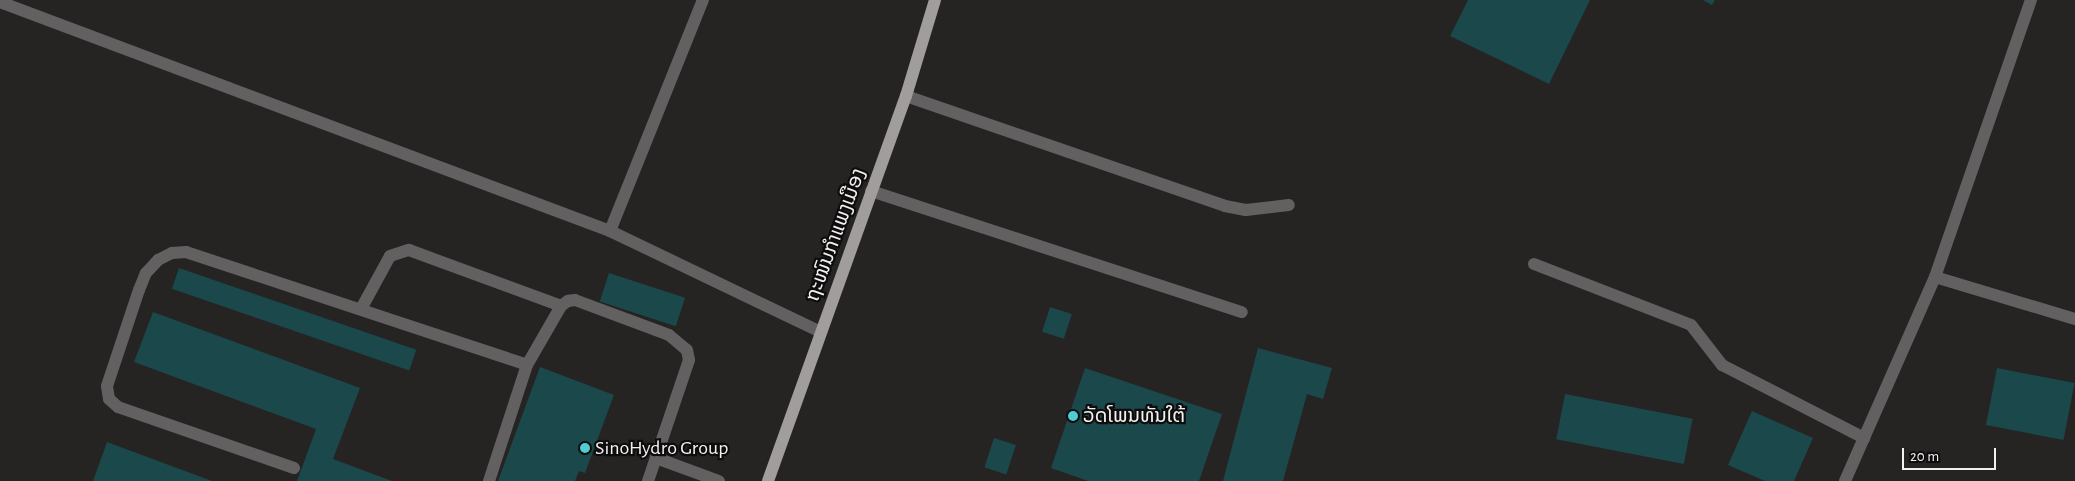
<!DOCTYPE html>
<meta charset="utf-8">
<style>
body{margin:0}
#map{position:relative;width:2075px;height:481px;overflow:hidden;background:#262323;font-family:"Alegreya Sans","Noto Sans Lao",sans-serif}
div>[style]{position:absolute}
.building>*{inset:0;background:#1b484a;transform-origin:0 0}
.service>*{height:12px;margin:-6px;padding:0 6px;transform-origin:6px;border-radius:6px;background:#626060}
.minor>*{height:12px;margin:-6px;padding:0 6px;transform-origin:6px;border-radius:6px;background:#626060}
.tertiary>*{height:12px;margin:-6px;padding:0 6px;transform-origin:6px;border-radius:6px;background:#626060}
.primary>*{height:12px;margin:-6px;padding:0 6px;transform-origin:6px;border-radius:6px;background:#a09d9c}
.dots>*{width:14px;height:14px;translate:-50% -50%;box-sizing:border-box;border:2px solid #0e0d0d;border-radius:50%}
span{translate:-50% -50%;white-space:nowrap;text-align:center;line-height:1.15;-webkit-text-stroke:4.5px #0e0d0d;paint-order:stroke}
.street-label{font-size:20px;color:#f3f1f0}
.poi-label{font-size:20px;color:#f3f1f0}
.left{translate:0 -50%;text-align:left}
.scale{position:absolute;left:1902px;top:448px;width:94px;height:22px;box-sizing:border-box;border:2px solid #f3f1f0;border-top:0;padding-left:6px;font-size:15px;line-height:18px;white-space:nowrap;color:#f3f1f0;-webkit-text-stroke:4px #0e0d0d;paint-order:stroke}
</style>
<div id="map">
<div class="building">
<div style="clip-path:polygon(1468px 0,1590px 0,1549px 84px,1450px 36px)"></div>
<div style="clip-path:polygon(1703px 0,1715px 0,1712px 5px)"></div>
<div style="left:179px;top:268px;width:251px;height:22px;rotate:19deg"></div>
<div style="left:609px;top:273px;width:80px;height:30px;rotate:18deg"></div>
<div style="left:1050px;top:307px;width:23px;height:26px;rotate:18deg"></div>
<div style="clip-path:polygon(153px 312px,360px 388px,333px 459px,392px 481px,297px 481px,316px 429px,134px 362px)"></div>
<div style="clip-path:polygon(1258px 348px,1332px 368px,1323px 399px,1307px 394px,1283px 481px,1223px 481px)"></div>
<div style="clip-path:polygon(540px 367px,614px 395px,585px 473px,579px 471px,575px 481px,498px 481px)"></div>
<div style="clip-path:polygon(1085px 368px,1222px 414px,1199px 481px,1088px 481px,1051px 468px)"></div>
<div style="left:1997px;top:368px;width:79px;height:58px;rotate:11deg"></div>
<div style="left:1565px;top:394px;width:130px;height:46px;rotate:11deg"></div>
<div style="clip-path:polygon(1752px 411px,1813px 438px,1794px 481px,1765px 481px,1728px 465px)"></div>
<div style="left:994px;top:438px;width:23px;height:31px;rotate:18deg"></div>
<div style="clip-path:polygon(107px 442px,212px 481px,93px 481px)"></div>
</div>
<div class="service">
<div style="left:0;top:2px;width:652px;rotate:20.58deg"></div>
<div style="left:610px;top:231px;width:234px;rotate:25.6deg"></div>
<div style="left:906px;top:96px;width:337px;rotate:19deg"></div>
<div style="left:1225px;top:206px;width:21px;rotate:11deg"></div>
<div style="left:1246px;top:210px;width:43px;rotate:-6.6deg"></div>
<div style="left:871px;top:191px;width:390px;rotate:18.1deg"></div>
<div style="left:610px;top:231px;width:249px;rotate:-68.1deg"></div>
<div style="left:1534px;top:264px;width:168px;rotate:21.2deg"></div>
<div style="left:1691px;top:325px;width:51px;rotate:52.2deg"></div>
<div style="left:1722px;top:365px;width:160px;rotate:27.2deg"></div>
<div style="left:361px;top:309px;width:60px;rotate:-61.3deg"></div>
<div style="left:390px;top:256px;width:20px;rotate:-18deg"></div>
<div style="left:409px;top:250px;width:162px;rotate:20.2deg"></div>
<div style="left:656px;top:458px;width:67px;rotate:20.1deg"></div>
<div style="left:294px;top:468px;width:186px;rotate:-160.9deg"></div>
<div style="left:118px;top:407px;width:12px;rotate:-138deg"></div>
<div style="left:109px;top:399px;width:13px;rotate:-99deg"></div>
<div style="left:107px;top:386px;width:101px;rotate:-71.6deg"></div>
<div style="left:139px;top:290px;width:18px;rotate:-68deg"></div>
<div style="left:146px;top:273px;width:18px;rotate:-47deg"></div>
<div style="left:158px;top:260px;width:16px;rotate:-27deg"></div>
<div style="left:172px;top:253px;width:14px;rotate:-4deg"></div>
<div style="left:186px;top:252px;width:359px;rotate:18.3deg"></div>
<div style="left:527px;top:365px;width:68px;rotate:-60deg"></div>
<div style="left:561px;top:306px;width:9px;rotate:-36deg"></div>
<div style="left:568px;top:301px;width:7px;rotate:-8deg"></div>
<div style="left:575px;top:300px;width:100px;rotate:20.4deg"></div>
<div style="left:669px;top:335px;width:23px;rotate:40deg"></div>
<div style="left:687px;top:350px;width:10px;rotate:79deg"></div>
<div style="left:689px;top:360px;width:128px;rotate:108.7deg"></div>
<div style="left:489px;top:481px;width:122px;rotate:-71.9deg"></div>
</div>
<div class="minor">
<div style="left:1935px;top:277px;width:146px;rotate:16.7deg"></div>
</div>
<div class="tertiary">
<div style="left:1845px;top:481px;width:223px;rotate:-66.2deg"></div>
<div style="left:1935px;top:277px;width:293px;rotate:-70.9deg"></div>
</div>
<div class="primary">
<div style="left:768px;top:481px;width:409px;rotate:-70.3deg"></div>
<div style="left:906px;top:96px;width:100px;rotate:-73.2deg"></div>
</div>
<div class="dots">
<div style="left:1073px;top:416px;background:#51ccd3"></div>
<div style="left:585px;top:448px;background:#51ccd3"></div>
</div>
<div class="street-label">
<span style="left:836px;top:235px;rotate:-70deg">ຖະໜົນກຳແພງເມືອງ</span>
</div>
<div class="poi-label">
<span class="left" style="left:1083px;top:416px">ວັດໂພນທັນໃຕ້</span>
<span class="left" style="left:595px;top:448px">SinoHydro Group</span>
</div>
<div class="scale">20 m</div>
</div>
